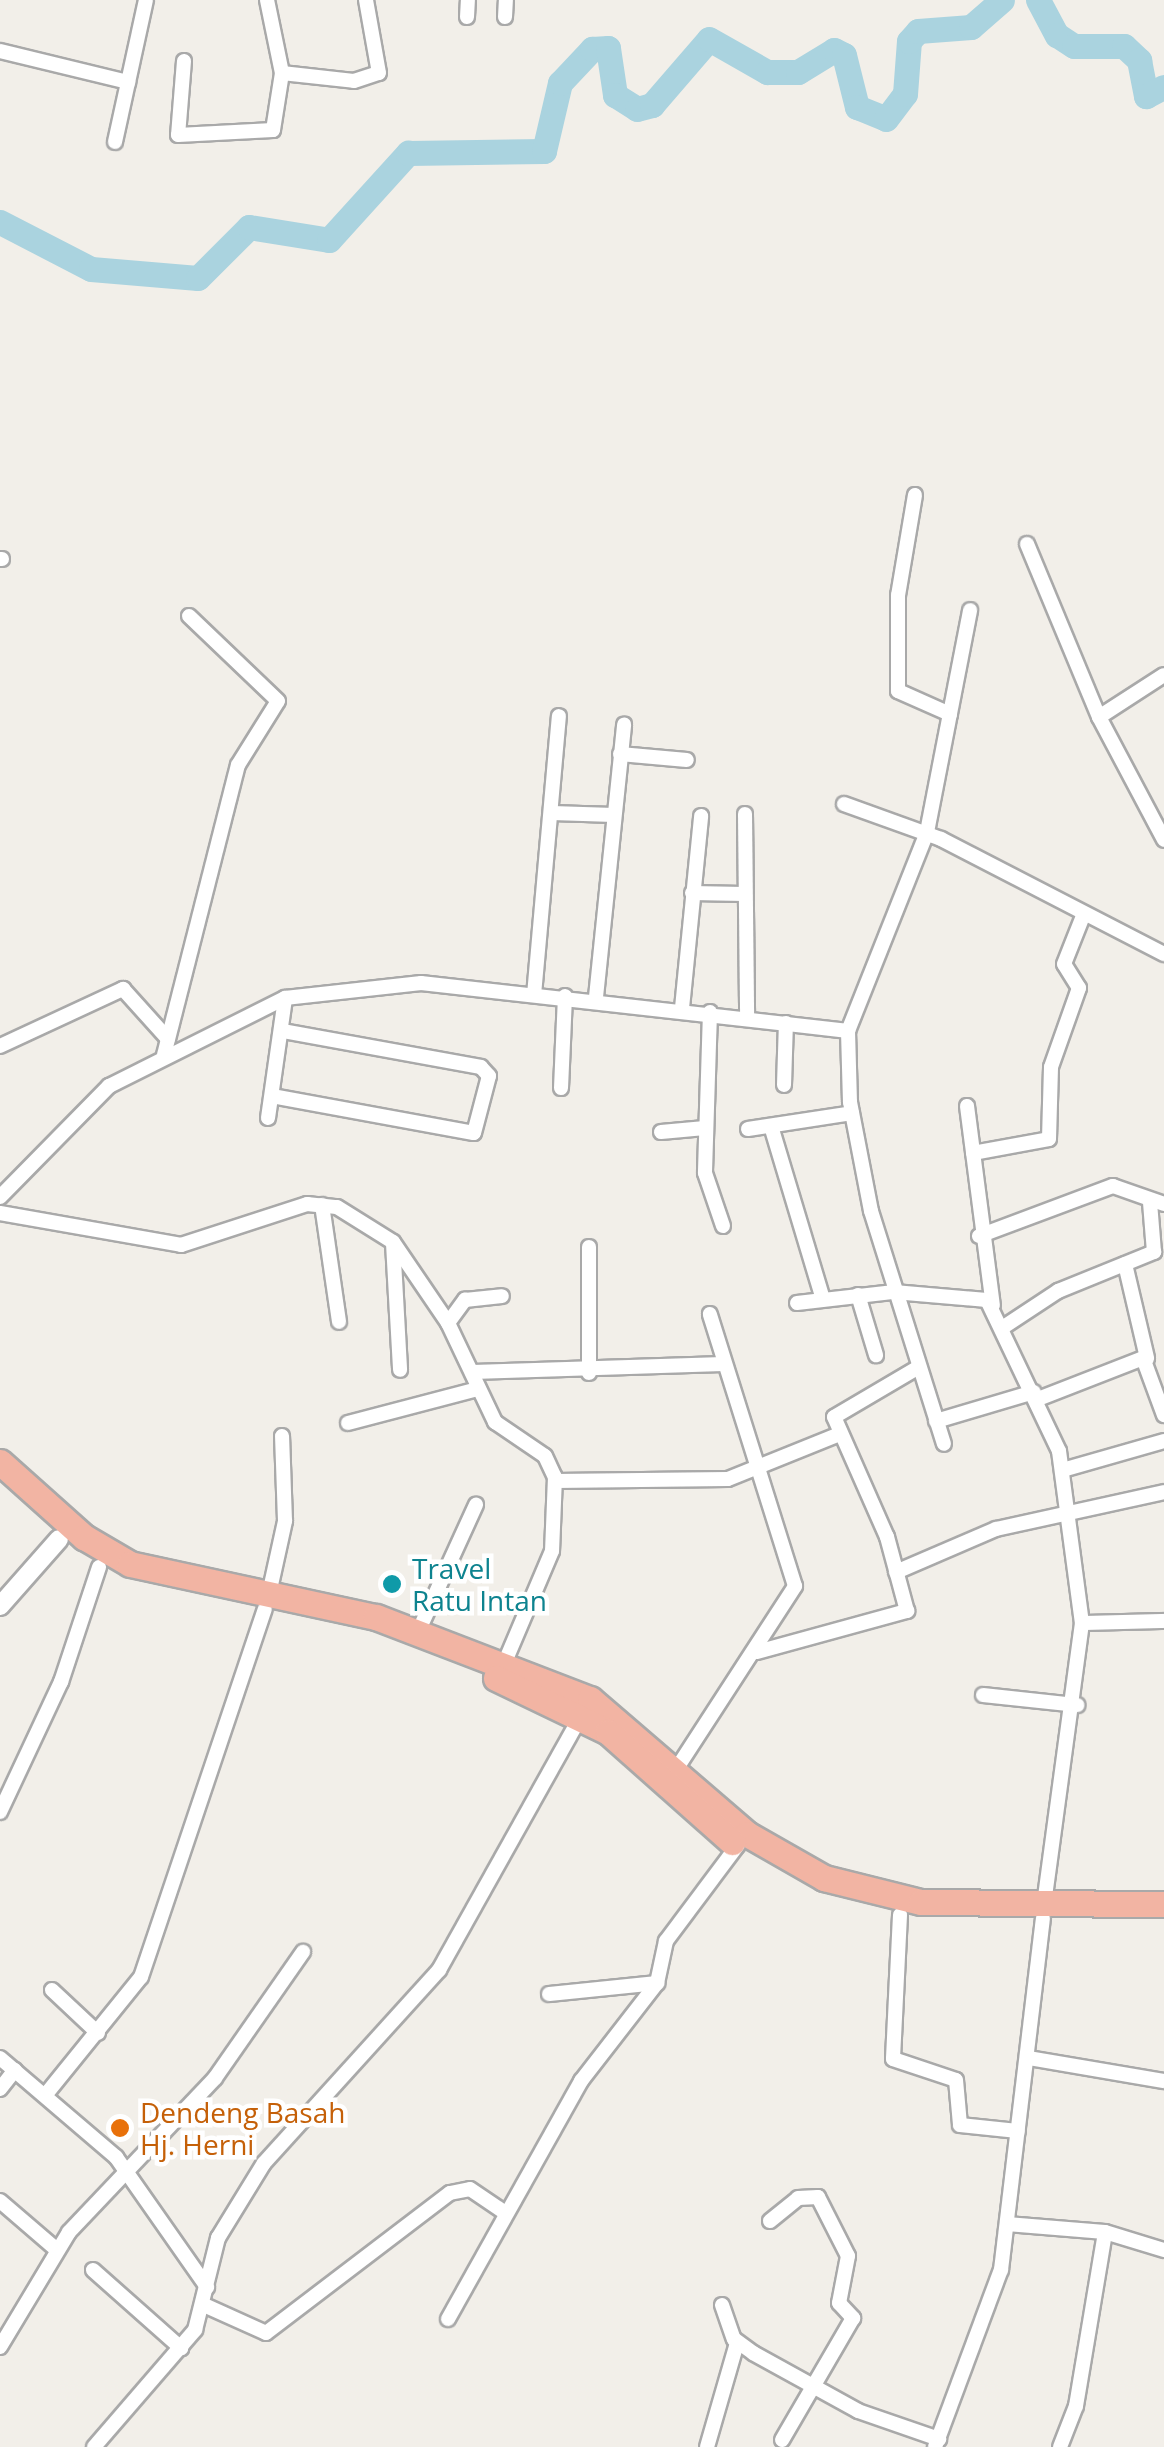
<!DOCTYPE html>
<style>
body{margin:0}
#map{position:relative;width:1164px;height:2447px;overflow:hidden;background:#f2efe9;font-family:"Open Sans",sans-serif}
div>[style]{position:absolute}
.river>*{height:25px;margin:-12.5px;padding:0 12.5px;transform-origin:12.5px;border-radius:12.5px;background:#aad3df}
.roads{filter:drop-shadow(2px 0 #a9a9a9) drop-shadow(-2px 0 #a9a9a9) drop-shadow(0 2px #a9a9a9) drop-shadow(0 -2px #a9a9a9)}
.minor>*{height:14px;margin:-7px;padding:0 7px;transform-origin:7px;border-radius:7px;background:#fff}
.tertiary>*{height:18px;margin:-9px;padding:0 9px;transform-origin:9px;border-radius:9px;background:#fff}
.trunk>*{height:25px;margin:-12.5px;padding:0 12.5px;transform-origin:12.5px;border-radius:12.5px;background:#f2b4a3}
.dots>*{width:28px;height:28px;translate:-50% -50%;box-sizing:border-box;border:5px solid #fff;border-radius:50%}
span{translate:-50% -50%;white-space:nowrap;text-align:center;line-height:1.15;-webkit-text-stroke:9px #fff;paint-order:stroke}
.culture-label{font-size:28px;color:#0d838f}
.left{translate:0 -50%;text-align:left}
.food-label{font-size:28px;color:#c56008}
</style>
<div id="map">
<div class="river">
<div style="left:1038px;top:0;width:40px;rotate:62deg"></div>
<div style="left:1057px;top:35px;width:20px;rotate:33deg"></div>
<div style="left:1074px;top:46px;width:50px"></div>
<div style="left:1124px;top:46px;width:21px;rotate:43deg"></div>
<div style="left:1139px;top:60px;width:37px;rotate:79deg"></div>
<div style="left:1146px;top:96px;width:20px;rotate:-27deg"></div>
<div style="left:0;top:222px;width:102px;rotate:27.3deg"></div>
<div style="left:91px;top:269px;width:107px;rotate:4.8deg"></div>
<div style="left:198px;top:278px;width:72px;rotate:-45deg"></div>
<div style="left:249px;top:227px;width:81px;rotate:9.2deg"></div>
<div style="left:329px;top:240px;width:118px;rotate:-47.8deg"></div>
<div style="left:408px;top:153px;width:136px;rotate:-0.8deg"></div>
<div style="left:544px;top:151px;width:70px;rotate:-76.8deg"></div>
<div style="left:560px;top:83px;width:47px;rotate:-46.7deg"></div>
<div style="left:592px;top:49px;width:16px;rotate:-4deg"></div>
<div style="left:608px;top:48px;width:48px;rotate:81.5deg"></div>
<div style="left:615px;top:95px;width:26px;rotate:32deg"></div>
<div style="left:637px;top:109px;width:16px;rotate:-15deg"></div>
<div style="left:652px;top:105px;width:87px;rotate:-49.2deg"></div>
<div style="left:709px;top:39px;width:67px;rotate:29.6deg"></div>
<div style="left:767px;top:72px;width:31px"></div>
<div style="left:798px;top:72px;width:42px;rotate:-31.4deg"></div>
<div style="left:834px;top:50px;width:11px;rotate:27deg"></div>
<div style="left:844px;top:55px;width:54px;rotate:76deg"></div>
<div style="left:857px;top:107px;width:31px;rotate:22deg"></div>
<div style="left:886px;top:119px;width:31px;rotate:-53deg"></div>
<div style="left:905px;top:94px;width:53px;rotate:-85.7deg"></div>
<div style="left:909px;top:41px;width:13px;rotate:-48deg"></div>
<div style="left:918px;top:31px;width:53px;rotate:-4.3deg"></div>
<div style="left:971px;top:27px;width:41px;rotate:-41.1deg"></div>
</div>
<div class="roads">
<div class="minor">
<div style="left:267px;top:0;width:75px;rotate:78.4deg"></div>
<div style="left:282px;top:73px;width:72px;rotate:6.3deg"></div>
<div style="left:354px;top:81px;width:26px;rotate:-18deg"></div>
<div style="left:379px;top:73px;width:74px;rotate:-100.1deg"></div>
<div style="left:467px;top:17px;width:17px;rotate:-87deg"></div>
<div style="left:505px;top:17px;width:17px;rotate:-87deg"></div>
<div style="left:0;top:51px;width:132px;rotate:13.6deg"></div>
<div style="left:184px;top:61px;width:74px;rotate:94.6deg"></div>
<div style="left:178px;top:135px;width:95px;rotate:-3deg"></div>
<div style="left:273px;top:130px;width:58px;rotate:-81deg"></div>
<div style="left:115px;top:142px;width:145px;rotate:-77.7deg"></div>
<div style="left:915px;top:495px;width:101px;rotate:99.6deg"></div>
<div style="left:898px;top:595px;width:96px;rotate:90deg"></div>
<div style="left:898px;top:691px;width:57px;rotate:23.9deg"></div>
<div style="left:1027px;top:544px;width:187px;rotate:67.4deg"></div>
<div style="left:1099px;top:717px;width:139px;rotate:62.1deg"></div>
<div style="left:0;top:559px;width:2px"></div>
<div style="left:1099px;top:717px;width:77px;rotate:-32.9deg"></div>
<div style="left:620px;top:754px;width:67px;rotate:5.1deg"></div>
<div style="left:844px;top:804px;width:103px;rotate:19.8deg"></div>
<div style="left:941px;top:839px;width:251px;rotate:27.3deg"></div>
<div style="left:552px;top:813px;width:62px;rotate:1.8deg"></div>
<div style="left:745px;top:814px;width:204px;rotate:89.4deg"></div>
<div style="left:692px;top:893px;width:52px;rotate:1.1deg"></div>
<div style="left:534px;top:995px;width:280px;rotate:-84.9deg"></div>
<div style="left:596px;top:997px;width:274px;rotate:-84.1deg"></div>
<div style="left:682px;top:1008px;width:193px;rotate:-84.3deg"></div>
<div style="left:710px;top:1012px;width:161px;rotate:91.8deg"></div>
<div style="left:705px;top:1173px;width:56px;rotate:71.2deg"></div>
<div style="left:848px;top:1031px;width:214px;rotate:-68.3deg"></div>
<div style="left:927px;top:832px;width:226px;rotate:-79deg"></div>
<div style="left:0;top:1046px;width:136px;rotate:-24.9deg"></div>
<div style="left:123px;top:989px;width:67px;rotate:48deg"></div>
<div style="left:164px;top:1055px;width:299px;rotate:-75.7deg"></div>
<div style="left:238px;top:765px;width:75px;rotate:-58deg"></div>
<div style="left:278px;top:701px;width:123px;rotate:-136.3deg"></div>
<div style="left:784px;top:1085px;width:62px;rotate:-88.2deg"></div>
<div style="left:561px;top:1088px;width:92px;rotate:-87.5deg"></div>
<div style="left:272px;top:1096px;width:205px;rotate:10.4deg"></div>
<div style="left:474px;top:1133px;width:59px;rotate:-75.3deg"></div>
<div style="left:489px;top:1076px;width:12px;rotate:-132deg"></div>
<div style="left:481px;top:1067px;width:202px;rotate:-169.7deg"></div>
<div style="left:967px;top:1106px;width:201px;rotate:82.6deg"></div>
<div style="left:268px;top:1118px;width:121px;rotate:-81.9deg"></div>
<div style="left:771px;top:1126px;width:181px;rotate:73.3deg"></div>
<div style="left:748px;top:1129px;width:105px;rotate:-8.7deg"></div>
<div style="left:661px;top:1132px;width:44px;rotate:-5.2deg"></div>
<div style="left:973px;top:1153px;width:77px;rotate:-10.4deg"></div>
<div style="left:1049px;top:1139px;width:72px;rotate:-88.4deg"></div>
<div style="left:1051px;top:1067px;width:84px;rotate:-70.5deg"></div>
<div style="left:1079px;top:988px;width:28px;rotate:-122deg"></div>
<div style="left:1064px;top:964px;width:52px;rotate:-68.4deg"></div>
<div style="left:0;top:1197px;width:156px;rotate:-45.5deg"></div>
<div style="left:109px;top:1086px;width:197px;rotate:-26.6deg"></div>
<div style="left:285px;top:998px;width:137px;rotate:-6.3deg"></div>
<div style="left:421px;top:983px;width:430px;rotate:6.4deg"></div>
<div style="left:848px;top:1031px;width:71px;rotate:88.4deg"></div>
<div style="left:850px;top:1102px;width:111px;rotate:79.1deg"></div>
<div style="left:871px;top:1211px;width:244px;rotate:72.6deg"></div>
<div style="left:322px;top:1205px;width:118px;rotate:81.7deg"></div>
<div style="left:0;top:1213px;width:184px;rotate:10deg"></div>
<div style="left:181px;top:1245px;width:133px;rotate:-18deg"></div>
<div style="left:307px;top:1204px;width:30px;rotate:6deg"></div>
<div style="left:337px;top:1207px;width:66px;rotate:32deg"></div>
<div style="left:393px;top:1242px;width:98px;rotate:55.8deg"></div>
<div style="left:448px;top:1323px;width:110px;rotate:64.6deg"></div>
<div style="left:495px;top:1422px;width:60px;rotate:34.2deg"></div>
<div style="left:545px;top:1456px;width:23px;rotate:65deg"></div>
<div style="left:555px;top:1477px;width:74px;rotate:92.3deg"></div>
<div style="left:552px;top:1551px;width:123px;rotate:113deg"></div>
<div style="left:979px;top:1236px;width:143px;rotate:-20.5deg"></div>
<div style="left:1113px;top:1186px;width:54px;rotate:19.4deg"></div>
<div style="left:393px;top:1243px;width:127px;rotate:86.8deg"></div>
<div style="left:589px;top:1247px;width:126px;rotate:90deg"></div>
<div style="left:1125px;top:1264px;width:97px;rotate:76.8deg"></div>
<div style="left:858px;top:1295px;width:63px;rotate:73.3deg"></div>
<div style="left:797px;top:1303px;width:98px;rotate:-6.5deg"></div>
<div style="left:894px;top:1292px;width:93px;rotate:4.9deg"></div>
<div style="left:987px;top:1300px;width:167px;rotate:64.5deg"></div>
<div style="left:1059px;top:1451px;width:174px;rotate:82.4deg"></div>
<div style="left:1082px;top:1623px;width:285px;rotate:97.7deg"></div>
<div style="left:448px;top:1323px;width:29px;rotate:-54deg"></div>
<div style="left:465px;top:1300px;width:37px;rotate:-6deg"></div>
<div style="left:1005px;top:1326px;width:64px;rotate:-33.4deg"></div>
<div style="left:1058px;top:1291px;width:104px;rotate:-22.1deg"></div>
<div style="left:1154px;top:1252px;width:50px;rotate:-94.6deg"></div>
<div style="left:472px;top:1372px;width:252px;rotate:-1.8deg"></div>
<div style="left:1038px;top:1399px;width:113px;rotate:-21.3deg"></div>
<div style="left:1143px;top:1358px;width:61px;rotate:69.8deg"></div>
<div style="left:936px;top:1421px;width:102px;rotate:-16.5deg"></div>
<div style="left:348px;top:1423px;width:134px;rotate:-14.7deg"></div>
<div style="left:1066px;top:1469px;width:102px;rotate:-15.9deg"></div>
<div style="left:555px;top:1481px;width:173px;rotate:-0.7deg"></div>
<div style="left:728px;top:1479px;width:121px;rotate:-21.9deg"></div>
<div style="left:896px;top:1572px;width:109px;rotate:-23.3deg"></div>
<div style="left:996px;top:1529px;width:172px;rotate:-12.4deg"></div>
<div style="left:269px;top:1594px;width:75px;rotate:-77.6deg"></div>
<div style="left:285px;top:1521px;width:85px;rotate:-92deg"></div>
<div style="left:1082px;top:1623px;width:82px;rotate:-1.4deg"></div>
<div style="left:418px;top:1632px;width:140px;rotate:-65.5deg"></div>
<div style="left:757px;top:1652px;width:156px;rotate:-15.3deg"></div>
<div style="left:907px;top:1611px;width:77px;rotate:-105.1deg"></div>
<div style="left:887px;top:1537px;width:131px;rotate:-113.8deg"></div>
<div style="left:834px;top:1417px;width:99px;rotate:-30.5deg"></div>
<div style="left:983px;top:1695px;width:95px;rotate:6.1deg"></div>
<div style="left:677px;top:1768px;width:217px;rotate:-57deg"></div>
<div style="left:795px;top:1586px;width:285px;rotate:-107.4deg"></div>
<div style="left:0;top:1812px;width:144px;rotate:-64.9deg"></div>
<div style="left:61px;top:1682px;width:121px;rotate:-71.7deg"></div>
<div style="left:900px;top:1915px;width:144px;rotate:92.8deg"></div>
<div style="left:893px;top:2059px;width:66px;rotate:18.4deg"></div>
<div style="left:956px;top:2080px;width:45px;rotate:84.9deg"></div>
<div style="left:960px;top:2125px;width:58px;rotate:5.9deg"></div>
<div style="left:52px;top:1990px;width:63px;rotate:43.1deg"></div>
<div style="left:549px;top:1994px;width:109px;rotate:-5.8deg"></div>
<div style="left:0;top:2058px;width:153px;rotate:40.5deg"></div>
<div style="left:116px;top:2157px;width:159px;rotate:55deg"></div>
<div style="left:1029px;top:2058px;width:137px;rotate:9.7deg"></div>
<div style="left:0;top:2089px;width:24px;rotate:-52deg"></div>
<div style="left:47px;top:2093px;width:149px;rotate:-51deg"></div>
<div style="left:141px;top:1977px;width:388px;rotate:-71.4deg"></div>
<div style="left:0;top:2201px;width:75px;rotate:40.7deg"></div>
<div style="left:770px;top:2221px;width:36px;rotate:-39deg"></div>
<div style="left:798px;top:2198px;width:20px;rotate:-3deg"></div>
<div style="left:818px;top:2197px;width:66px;rotate:63deg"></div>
<div style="left:848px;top:2256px;width:48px;rotate:100.8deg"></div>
<div style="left:839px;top:2303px;width:21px;rotate:47deg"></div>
<div style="left:853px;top:2318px;width:141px;rotate:120.2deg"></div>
<div style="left:1007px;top:2224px;width:98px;rotate:4.7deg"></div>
<div style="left:1105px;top:2232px;width:62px;rotate:17deg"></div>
<div style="left:93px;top:2270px;width:118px;rotate:41.6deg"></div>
<div style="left:204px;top:2305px;width:68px;rotate:24.3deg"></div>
<div style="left:266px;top:2333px;width:231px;rotate:-37.3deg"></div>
<div style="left:450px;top:2193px;width:20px;rotate:-11deg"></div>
<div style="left:470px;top:2189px;width:41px;rotate:34.1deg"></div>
<div style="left:722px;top:2305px;width:36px;rotate:71deg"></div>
<div style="left:734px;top:2339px;width:24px;rotate:36deg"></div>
<div style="left:753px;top:2353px;width:120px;rotate:28.9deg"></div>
<div style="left:858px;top:2411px;width:86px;rotate:19.1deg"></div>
<div style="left:448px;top:2319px;width:273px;rotate:-60.8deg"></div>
<div style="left:581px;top:2081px;width:124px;rotate:-52.2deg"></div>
<div style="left:657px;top:1983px;width:43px;rotate:-77.9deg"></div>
<div style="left:666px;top:1941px;width:119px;rotate:-53.2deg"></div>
<div style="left:0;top:2347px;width:134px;rotate:-59deg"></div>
<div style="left:69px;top:2232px;width:212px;rotate:-46.5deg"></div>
<div style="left:215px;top:2078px;width:154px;rotate:-55.1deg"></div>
<div style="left:94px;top:2447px;width:155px;rotate:-49.2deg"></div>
<div style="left:195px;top:2330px;width:95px;rotate:-76deg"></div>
<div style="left:218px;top:2238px;width:88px;rotate:-58.5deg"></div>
<div style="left:264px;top:2163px;width:261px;rotate:-47.8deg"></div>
<div style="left:439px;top:1970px;width:295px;rotate:-60.8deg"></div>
<div style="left:707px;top:2447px;width:108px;rotate:-73.9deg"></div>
<div style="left:935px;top:2447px;width:189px;rotate:-69.6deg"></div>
<div style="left:1001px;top:2270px;width:354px;rotate:-83.2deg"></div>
<div style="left:1060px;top:2447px;width:44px;rotate:-68.7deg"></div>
<div style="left:1076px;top:2406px;width:176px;rotate:-80.5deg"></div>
</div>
<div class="tertiary">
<div style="left:0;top:1606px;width:89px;rotate:-48.6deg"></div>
</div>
<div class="trunk">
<div style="left:0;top:1462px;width:113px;rotate:41.8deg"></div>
<div style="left:84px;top:1537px;width:53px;rotate:30.4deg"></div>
<div style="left:130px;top:1564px;width:252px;rotate:12.2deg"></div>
<div style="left:376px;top:1617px;width:229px;rotate:21deg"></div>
<div style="left:590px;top:1699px;width:207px;rotate:40.7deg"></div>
<div style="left:747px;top:1834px;width:89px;rotate:29.7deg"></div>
<div style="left:824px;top:1878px;width:100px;rotate:13.9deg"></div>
<div style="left:921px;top:1902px;width:243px;rotate:0.5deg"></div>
<div style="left:496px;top:1678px;width:124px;rotate:25.7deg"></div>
<div style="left:608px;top:1732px;width:166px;rotate:41.6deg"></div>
</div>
</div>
<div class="dots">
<div style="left:392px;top:1584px;background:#0f9aa8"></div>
<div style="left:120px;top:2128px;background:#e8710a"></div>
</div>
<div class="culture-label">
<span class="left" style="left:412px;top:1584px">Travel<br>Ratu Intan</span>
</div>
<div class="food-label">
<span class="left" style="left:140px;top:2128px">Dendeng Basah<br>Hj. Herni</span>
</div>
</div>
